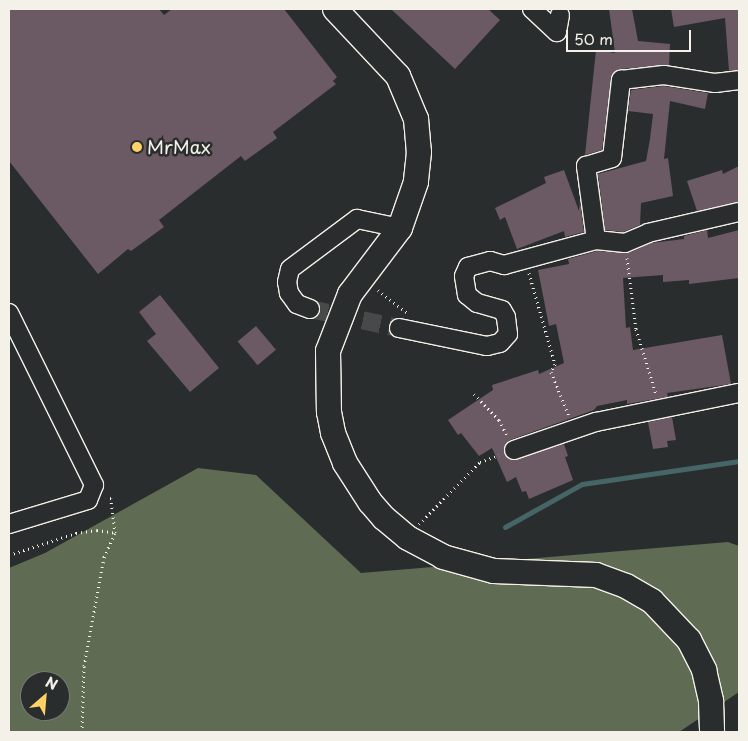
<!DOCTYPE html>
<style>
body{margin:0}
#map{position:relative;width:748px;height:741px;overflow:hidden;background:#2a2d2e;font-family:"Playpen Sans",sans-serif}
div>[style]{position:absolute}
.green>*{inset:0;background:#5f6b52}
.stream>*{height:5px;margin:-2.5px;padding:0 2.5px;transform-origin:2.5px;border-radius:2.5px;background:#466567}
.building>*{inset:0;background:#6b5a64;transform-origin:0 0}
.street-tunnel>*{height:18px;margin-top:-9px;transform-origin:0;background:repeating-linear-gradient(90deg,#484a4a 0 18px,transparent 0 27px)}
.path>*{height:3px;margin-top:-1.5px;transform-origin:0;background:repeating-linear-gradient(90deg,#f4f1e8 0 1px,transparent 0 5px)}
.roads{filter:drop-shadow(1px 0 #f4f1e8) drop-shadow(-1px 0 #f4f1e8) drop-shadow(0 1px #f4f1e8) drop-shadow(0 -1px #f4f1e8)}
.street>*{height:18px;margin:-9px;padding:0 9px;transform-origin:9px;border-radius:9px;background:#2a2d2e}
.secondary>*{height:24px;margin:-12px;padding:0 12px;transform-origin:12px;border-radius:12px;background:#2a2d2e}
.dots>*{width:14px;height:14px;translate:-50% -50%;box-sizing:border-box;border:2px solid #2a2d2e;border-radius:50%}
span{translate:-50% -50%;white-space:nowrap;text-align:center;line-height:1.15;-webkit-text-stroke:5px #2a2d2e;paint-order:stroke}
.poi-label{font-size:18px;color:#f4f1e8}
.left{translate:0 -50%;text-align:left}
.frame{position:absolute;inset:0;border:10px solid #f4f1e8;pointer-events:none}
.north{position:absolute;left:20px;top:671px;width:50px;height:50px;box-sizing:border-box;background:#2a2d2e;border:1px solid #7b7b78;border-radius:50%;rotate:27deg;font-size:14px;font-weight:700;line-height:20px;text-align:center;color:#f4f1e8}
.north::after{content:'';display:block;margin:auto;width:18px;height:22px;background:#ffd166;clip-path:polygon(50% 0,100% 100%,50% 72%,0 100%)}
.scale{position:absolute;left:566px;top:30px;width:125px;height:22px;box-sizing:border-box;border:2px solid #f4f1e8;border-top:0;padding-left:6px;font-size:15px;line-height:18px;white-space:nowrap;color:#f4f1e8;-webkit-text-stroke:4px #2a2d2e;paint-order:stroke}
</style>
<div id="map">
<div class="green">
<div style="clip-path:polygon(evenodd,198px 468px,256px 475px,361px 573px,728px 542px,739px 546px,739px 692px,679px 732px,9px 732px,9px 568px,45px 553px,198px 468px,30px 681px,60px 681px,60px 711px,30px 711px,30px 681px)"></div>
</div>
<div class="stream">
<div style="left:505px;top:527px;width:88px;rotate:-29.2deg"></div>
<div style="left:582px;top:484px;width:159px;rotate:-8.3deg"></div>
</div>
<div class="building">
<div style="clip-path:polygon(9px 9px,159px 9px,164px 15px,172px 9px,284px 9px,337px 77px,333px 81px,336px 84px,273px 132px,277px 138px,245px 161px,241px 156px,159px 220px,164px 227px,131px 251px,128px 249px,98px 274px,9px 161px)"></div>
<div style="clip-path:polygon(391px 9px,488px 9px,500px 20px,455px 69px)"></div>
<div style="clip-path:polygon(609px 9px,632px 9px,638px 41px,670px 44px,669px 65px,620px 69px,612px 74px,602px 150px,585px 155px,596px 50px,615px 53px)"></div>
<div style="clip-path:polygon(671px 9px,739px 9px,739px 70px,729px 71px,725px 18px,674px 27px)"></div>
<div style="clip-path:polygon(664px 86px,708px 93px,705px 109px,670px 101px,664px 159px,668px 158px,673px 196px,641px 203px,640px 225px,623px 232px,605px 230px,598px 174px,646px 161px,650px 139px,653px 114px,628px 111px,631px 90px)"></div>
<div style="clip-path:polygon(739px 166px,739px 202px,697px 211px,687px 181px,722px 170px,723px 174px)"></div>
<div style="clip-path:polygon(564px 170px,579px 211px,580px 201px,584px 232px,565px 237px,564px 231px,517px 249px,505px 217px,500px 220px,495px 208px,546px 183px,544px 177px)"></div>
<div style="clip-path:polygon(707px 230px,708px 238px,739px 230px,739px 278px,689px 284px,689px 280px,663px 282px,663px 275px,623px 278px,626px 328px,630px 327px,633px 350px,722px 335px,731px 384px,667px 393px,668px 397px,644px 401px,627px 404px,627px 400px,597px 406px,594px 410px,510px 440px,506px 443px,504px 453px,511px 460px,564px 444px,568px 456px,565px 457px,573px 480px,529px 499px,526px 491px,522px 492px,516px 477px,507px 482px,492px 448px,479px 456px,461px 433px,458px 435px,448px 420px,493px 390px,492px 385px,538px 370px,539px 374px,564px 363px,556px 324px,549px 326px,538px 270px,569px 264px,568px 259px,597px 251px,629px 253px,651px 243px,684px 239px,684px 236px)"></div>
<div style="clip-path:polygon(160px 295px,219px 368px,190px 392px,147px 341px,156px 334px,139px 312px)"></div>
<div style="left:256px;top:326px;width:31px;height:24px;rotate:50deg"></div>
<div style="clip-path:polygon(672px 417px,676px 440px,667px 441px,668px 447px,653px 449px,648px 422px)"></div>
</div>
<div class="street-tunnel">
<div style="left:310px;top:309px;width:91px;rotate:12.1deg"></div>
</div>
<div class="path">
<div style="left:627px;top:258px;width:72px;rotate:82.8deg"></div>
<div style="left:636px;top:329px;width:68px;rotate:72.9deg"></div>
<div style="left:529px;top:273px;width:95px;rotate:74.1deg"></div>
<div style="left:555px;top:364px;width:9px;rotate:117deg"></div>
<div style="left:551px;top:372px;width:48px;rotate:67.8deg"></div>
<div style="left:378px;top:290px;width:36px;rotate:38deg"></div>
<div style="left:474px;top:394px;width:36px;rotate:46deg"></div>
<div style="left:499px;top:420px;width:18px;rotate:63deg"></div>
<div style="left:419px;top:524px;width:87px;rotate:-45.5deg"></div>
<div style="left:480px;top:462px;width:20px;rotate:-20deg"></div>
<div style="left:9px;top:555px;width:71px;rotate:-18.2deg"></div>
<div style="left:76px;top:533px;width:21px;rotate:-8deg"></div>
<div style="left:97px;top:530px;width:18px;rotate:9deg"></div>
<div style="left:82px;top:732px;width:66px;rotate:-88.3deg"></div>
<div style="left:84px;top:666px;width:111px;rotate:-79.6deg"></div>
<div style="left:104px;top:557px;width:26px;rotate:-65deg"></div>
<div style="left:115px;top:533px;width:35px;rotate:-97deg"></div>
<div style="left:111px;top:498px;width:5px;rotate:169deg"></div>
</div>
<div class="roads">
<div class="street">
<div style="left:532px;top:9px;width:34px;rotate:43deg"></div>
<div style="left:557px;top:32px;width:17px;rotate:-80deg"></div>
<div style="left:596px;top:240px;width:75px;rotate:-97.7deg"></div>
<div style="left:586px;top:166px;width:27px;rotate:-17deg"></div>
<div style="left:612px;top:158px;width:79px;rotate:-83.4deg"></div>
<div style="left:621px;top:80px;width:43px;rotate:-6.6deg"></div>
<div style="left:664px;top:75px;width:52px;rotate:8.9deg"></div>
<div style="left:715px;top:83px;width:24px;rotate:-7deg"></div>
<div style="left:310px;top:309px;width:14px;rotate:-159deg"></div>
<div style="left:297px;top:304px;width:14px;rotate:-126deg"></div>
<div style="left:289px;top:293px;width:11px;rotate:-100deg"></div>
<div style="left:287px;top:282px;width:13px;rotate:-77deg"></div>
<div style="left:290px;top:269px;width:84px;rotate:-36.7deg"></div>
<div style="left:357px;top:219px;width:44px;rotate:11.8deg"></div>
<div style="left:9px;top:313px;width:192px;rotate:63.7deg"></div>
<div style="left:94px;top:485px;width:16px;rotate:112deg"></div>
<div style="left:88px;top:500px;width:83px;rotate:163.1deg"></div>
<div style="left:399px;top:328px;width:90px;rotate:11.6deg"></div>
<div style="left:487px;top:346px;width:13px;rotate:-13deg"></div>
<div style="left:500px;top:343px;width:12px;rotate:-48deg"></div>
<div style="left:508px;top:334px;width:17px;rotate:-97deg"></div>
<div style="left:506px;top:317px;width:8px;rotate:-120deg"></div>
<div style="left:502px;top:310px;width:26px;rotate:-164deg"></div>
<div style="left:477px;top:303px;width:13px;rotate:-141deg"></div>
<div style="left:467px;top:295px;width:19px;rotate:-99deg"></div>
<div style="left:464px;top:276px;width:10px;rotate:-66deg"></div>
<div style="left:468px;top:267px;width:23px;rotate:-15deg"></div>
<div style="left:490px;top:261px;width:15px;rotate:16deg"></div>
<div style="left:504px;top:265px;width:95px;rotate:-15.2deg"></div>
<div style="left:596px;top:240px;width:29px;rotate:6deg"></div>
<div style="left:625px;top:243px;width:25px;rotate:-23deg"></div>
<div style="left:648px;top:233px;width:93px;rotate:-13deg"></div>
<div style="left:514px;top:450px;width:87px;rotate:-18.9deg"></div>
<div style="left:596px;top:422px;width:146px;rotate:-11.5deg"></div>
</div>
<div class="secondary">
<div style="left:335px;top:9px;width:92px;rotate:46.8deg"></div>
<div style="left:398px;top:76px;width:47px;rotate:67.3deg"></div>
<div style="left:416px;top:119px;width:33px;rotate:85deg"></div>
<div style="left:419px;top:152px;width:30px;rotate:96deg"></div>
<div style="left:416px;top:182px;width:49px;rotate:109.2deg"></div>
<div style="left:400px;top:228px;width:83px;rotate:127.1deg"></div>
<div style="left:350px;top:294px;width:61px;rotate:111.1deg"></div>
<div style="left:328px;top:351px;width:61px;rotate:89.1deg"></div>
<div style="left:329px;top:412px;width:21px;rotate:79deg"></div>
<div style="left:333px;top:433px;width:32px;rotate:68deg"></div>
<div style="left:345px;top:463px;width:46px;rotate:57.3deg"></div>
<div style="left:370px;top:502px;width:21px;rotate:49deg"></div>
<div style="left:384px;top:518px;width:31px;rotate:40deg"></div>
<div style="left:408px;top:538px;width:40px;rotate:28deg"></div>
<div style="left:443px;top:557px;width:53px;rotate:15.4deg"></div>
<div style="left:494px;top:571px;width:102px;rotate:2.2deg"></div>
<div style="left:596px;top:575px;width:32px;rotate:20deg"></div>
<div style="left:626px;top:586px;width:30px;rotate:30deg"></div>
<div style="left:652px;top:601px;width:54px;rotate:46.5deg"></div>
<div style="left:689px;top:640px;width:34px;rotate:63deg"></div>
<div style="left:704px;top:670px;width:32px;rotate:77deg"></div>
<div style="left:711px;top:701px;width:31px;rotate:88deg"></div>
</div>
</div>
<div class="dots">
<div style="left:137px;top:147px;background:#ffd166"></div>
</div>
<div class="poi-label">
<span class="left" style="left:147px;top:147px">MrMax</span>
</div>
<div class="frame"></div>
<div class="north">N</div>
<div class="scale">50 m</div>
</div>
